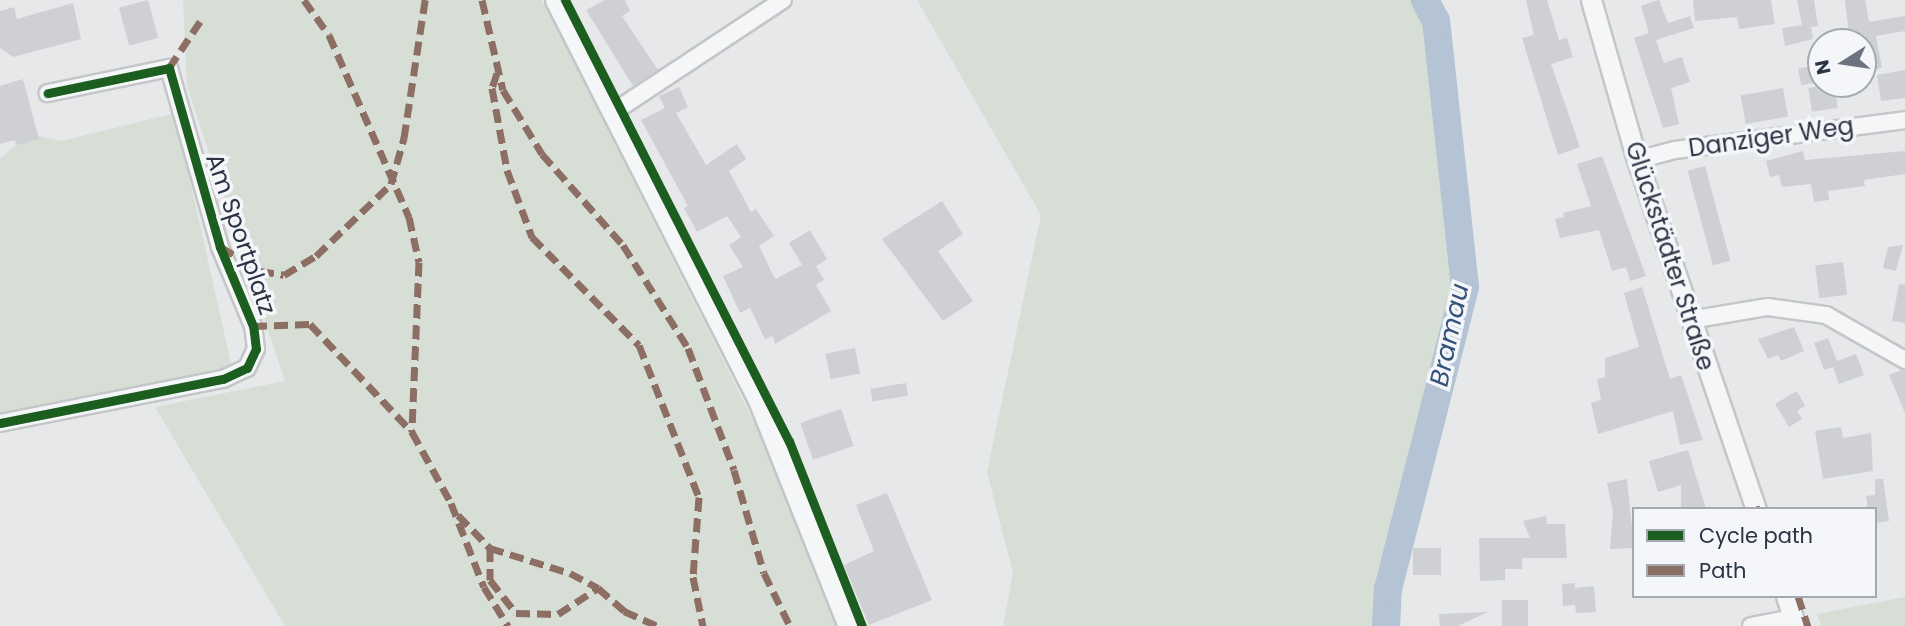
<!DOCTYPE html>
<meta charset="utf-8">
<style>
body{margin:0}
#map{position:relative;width:1905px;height:626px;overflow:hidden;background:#e6e8ea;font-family:Poppins,sans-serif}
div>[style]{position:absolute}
.green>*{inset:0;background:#d6ded6}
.river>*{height:28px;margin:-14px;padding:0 14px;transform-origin:14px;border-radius:14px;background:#b4c4d5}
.building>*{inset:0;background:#ced0d3;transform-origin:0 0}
.roads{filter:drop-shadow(2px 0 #c4c6c8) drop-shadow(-2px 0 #c4c6c8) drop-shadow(0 2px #c4c6c8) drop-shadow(0 -2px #c4c6c8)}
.minor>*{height:16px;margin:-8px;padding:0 8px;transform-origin:8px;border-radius:8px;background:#f5f6f7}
.tertiary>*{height:19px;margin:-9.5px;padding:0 9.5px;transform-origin:9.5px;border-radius:9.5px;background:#f5f6f7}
.quiet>*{height:7px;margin-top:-3.5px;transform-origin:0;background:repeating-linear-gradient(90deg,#8d6e63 0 14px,transparent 0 21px)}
.cycleway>*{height:9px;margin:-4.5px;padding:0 4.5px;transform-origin:4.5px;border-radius:4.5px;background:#1b5e20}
span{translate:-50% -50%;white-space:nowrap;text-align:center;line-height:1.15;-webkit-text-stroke:7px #f4f6f9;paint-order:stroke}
.street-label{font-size:24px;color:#2b3445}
.water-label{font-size:26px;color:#34527a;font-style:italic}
.legend{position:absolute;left:1632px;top:507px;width:245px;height:91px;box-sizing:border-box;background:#f4f6f9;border:2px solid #a4a8b1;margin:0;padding:9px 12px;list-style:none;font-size:21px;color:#2b3445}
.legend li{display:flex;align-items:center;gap:14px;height:35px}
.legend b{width:35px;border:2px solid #a4a8b1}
.north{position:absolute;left:1807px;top:28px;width:70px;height:70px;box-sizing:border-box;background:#f4f6f9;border:2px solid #a4a8b1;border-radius:50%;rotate:258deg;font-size:19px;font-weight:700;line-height:28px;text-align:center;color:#2b3445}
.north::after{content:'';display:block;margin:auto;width:24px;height:32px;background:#6c737f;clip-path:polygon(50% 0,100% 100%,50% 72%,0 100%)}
</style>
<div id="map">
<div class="green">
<div style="clip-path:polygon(183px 0,542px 0,765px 444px,835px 626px,285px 626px,155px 407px,285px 381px,187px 86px)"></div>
<div style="clip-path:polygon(917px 0,1422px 0,1433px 23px,1462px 287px,1383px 587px,1381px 626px,1003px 626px,1013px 573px,987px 472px,1041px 215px)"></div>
<div style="clip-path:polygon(175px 113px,232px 368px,0 414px,0 159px,16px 145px,39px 136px,62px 141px)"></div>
<div style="clip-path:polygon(1905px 597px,1905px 626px,1821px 626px,1817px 614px)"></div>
</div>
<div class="river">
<div style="left:1386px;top:626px;width:37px;rotate:-87deg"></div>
<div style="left:1388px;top:589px;width:312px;rotate:-75.7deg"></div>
<div style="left:1465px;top:287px;width:268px;rotate:-96.2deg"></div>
<div style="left:1436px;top:21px;width:24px;rotate:-118deg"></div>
</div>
<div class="building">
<div style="left:148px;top:0;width:39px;height:30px;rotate:75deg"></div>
<div style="clip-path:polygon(605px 0,625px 0,630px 11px,622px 16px,658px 70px,633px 86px,586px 10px)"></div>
<div style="clip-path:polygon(1526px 0,1547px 0,1559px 40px,1567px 38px,1573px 57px,1551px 64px,1580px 147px,1558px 155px,1522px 38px,1534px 35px)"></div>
<div style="clip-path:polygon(1659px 0,1668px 23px,1690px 16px,1694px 28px,1656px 40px,1664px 63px,1682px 57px,1690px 82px,1671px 88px,1679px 124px,1663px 128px,1634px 38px,1649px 33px,1641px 6px)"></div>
<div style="clip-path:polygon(1693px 0,1771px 0,1775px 24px,1739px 29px,1737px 17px,1695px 21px)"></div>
<div style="clip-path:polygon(1797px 0,1814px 0,1818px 26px,1811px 27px,1813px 39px,1785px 46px,1782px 28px,1802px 25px)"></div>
<div style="clip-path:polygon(1845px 0,1865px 0,1869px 22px,1905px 16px,1905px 31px,1876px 36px,1882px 68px,1863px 71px,1863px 42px,1850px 42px)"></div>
<div style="clip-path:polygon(73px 3px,81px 39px,13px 57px,0 48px,0 11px,14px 7px,17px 19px)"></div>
<div style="left:1812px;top:66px;width:17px;height:14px;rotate:80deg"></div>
<div style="clip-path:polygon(1905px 70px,1905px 98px,1881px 101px,1877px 75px)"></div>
<div style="clip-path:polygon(23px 79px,39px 139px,16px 145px,15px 140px,0 144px,0 86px)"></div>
<div style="left:1834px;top:84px;width:24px;height:26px;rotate:81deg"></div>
<div style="clip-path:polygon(679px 87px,688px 107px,676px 113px,706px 165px,737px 144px,746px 159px,729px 171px,751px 212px,756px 209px,774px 236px,759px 246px,775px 279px,802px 265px,789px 243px,810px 230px,827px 259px,816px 266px,824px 280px,816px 285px,831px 311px,775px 344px,773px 336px,765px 339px,750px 308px,740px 313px,723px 276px,743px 267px,729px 245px,741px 237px,727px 216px,697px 232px,684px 208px,688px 206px,641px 120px,665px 108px,659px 96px)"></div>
<div style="left:1783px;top:88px;width:29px;height:43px;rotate:80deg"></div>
<div style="clip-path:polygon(1803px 151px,1805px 160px,1905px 151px,1905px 174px,1864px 180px,1865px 186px,1828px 191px,1829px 200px,1814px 202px,1811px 184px,1782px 187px,1779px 175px,1770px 177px,1766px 161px)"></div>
<div style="clip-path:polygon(1602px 156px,1646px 276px,1630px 281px,1626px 267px,1612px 271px,1599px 230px,1560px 238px,1555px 219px,1564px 217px,1563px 213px,1591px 206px,1577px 164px)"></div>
<div style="left:1705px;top:166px;width:98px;height:18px;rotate:75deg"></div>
<div style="clip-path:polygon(942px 201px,963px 234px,938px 251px,973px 301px,943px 321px,882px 239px)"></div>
<div style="clip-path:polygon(1903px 245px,1896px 271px,1883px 268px,1888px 247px)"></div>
<div style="left:1843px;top:262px;width:33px;height:28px;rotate:83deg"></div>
<div style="clip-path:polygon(1899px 284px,1905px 285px,1905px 323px,1892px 321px)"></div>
<div style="clip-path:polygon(1642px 287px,1670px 379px,1681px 375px,1703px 440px,1680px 445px,1673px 411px,1598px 434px,1591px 403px,1601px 400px,1597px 379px,1605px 377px,1605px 358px,1639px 347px,1624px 293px)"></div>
<div style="clip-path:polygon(1794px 327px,1804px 351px,1781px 361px,1778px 355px,1768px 359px,1758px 339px)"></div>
<div style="clip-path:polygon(1828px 338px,1837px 361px,1856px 354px,1864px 375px,1839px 384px,1833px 367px,1824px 370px,1814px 343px)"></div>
<div style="left:855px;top:348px;width:26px;height:30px;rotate:79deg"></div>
<div style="clip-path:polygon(1902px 370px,1905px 370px,1905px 413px,1889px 375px)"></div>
<div style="left:906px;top:383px;width:13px;height:36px;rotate:81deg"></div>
<div style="clip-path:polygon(1797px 391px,1805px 406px,1797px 411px,1802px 419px,1789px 427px,1775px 404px)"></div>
<div style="left:841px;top:409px;width:39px;height:43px;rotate:71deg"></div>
<div style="clip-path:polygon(1841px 427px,1843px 438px,1871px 433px,1873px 471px,1823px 479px,1815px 431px)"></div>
<div style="clip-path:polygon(1688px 450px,1706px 509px,1681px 509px,1681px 485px,1658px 492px,1649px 461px)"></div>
<div style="clip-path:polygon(1627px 479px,1634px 548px,1610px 549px,1613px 512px,1607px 483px)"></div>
<div style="clip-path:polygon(1875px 479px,1883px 479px,1889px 521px,1875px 523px,1875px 509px,1868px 509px,1866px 496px,1875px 495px)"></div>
<div style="clip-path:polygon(887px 493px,932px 600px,869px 625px,844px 565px,874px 551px,856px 505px)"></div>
<div style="clip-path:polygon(1546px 516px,1547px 524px,1565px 524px,1567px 558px,1522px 558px,1522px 569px,1505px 569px,1505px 580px,1480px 581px,1479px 538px,1530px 538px,1523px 521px)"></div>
<div style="left:1413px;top:548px;width:28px;height:27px"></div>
<div style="clip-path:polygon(1575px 583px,1575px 588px,1594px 586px,1596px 612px,1576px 613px,1575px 605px,1563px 606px,1562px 584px)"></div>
<div style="left:1502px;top:600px;width:26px;height:26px"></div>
<div style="clip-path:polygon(1488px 612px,1458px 626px,1440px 626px,1439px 614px)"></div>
</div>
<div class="roads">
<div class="minor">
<div style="left:612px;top:113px;width:205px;rotate:-33.5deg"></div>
<div style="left:1637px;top:160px;width:39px;rotate:-15deg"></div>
<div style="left:1675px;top:150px;width:232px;rotate:-7.4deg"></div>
<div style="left:1690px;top:320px;width:79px;rotate:-9.5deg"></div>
<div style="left:1768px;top:307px;width:59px;rotate:7.9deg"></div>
<div style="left:1826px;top:315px;width:91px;rotate:29.7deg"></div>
<div style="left:0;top:423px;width:227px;rotate:-11.2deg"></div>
<div style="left:223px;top:379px;width:26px;rotate:-25deg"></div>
<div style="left:247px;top:368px;width:21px;rotate:-65deg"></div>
<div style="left:256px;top:349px;width:23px;rotate:-97deg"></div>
<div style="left:253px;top:326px;width:86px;rotate:-112.7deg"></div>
<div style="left:220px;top:247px;width:186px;rotate:-105.9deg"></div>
<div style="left:169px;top:68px;width:124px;rotate:168.3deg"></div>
<div style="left:1751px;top:626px;width:43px;rotate:-10.8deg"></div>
</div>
<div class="tertiary">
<div style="left:555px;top:0;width:449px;rotate:63.1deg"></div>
<div style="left:758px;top:400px;width:243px;rotate:68.3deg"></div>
<div style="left:1591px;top:0;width:166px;rotate:74deg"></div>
<div style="left:1637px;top:160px;width:369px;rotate:71.2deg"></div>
<div style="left:1786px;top:596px;width:32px;rotate:72deg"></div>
</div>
</div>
<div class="quiet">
<div style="left:304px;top:0;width:43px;rotate:54.5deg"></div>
<div style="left:329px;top:35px;width:199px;rotate:66.3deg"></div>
<div style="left:409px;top:217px;width:46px;rotate:77.5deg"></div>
<div style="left:419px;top:262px;width:170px;rotate:92.4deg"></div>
<div style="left:482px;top:0;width:92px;rotate:76.9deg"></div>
<div style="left:503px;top:90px;width:75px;rotate:58.6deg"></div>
<div style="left:542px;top:154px;width:122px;rotate:48.3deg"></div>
<div style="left:623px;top:245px;width:122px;rotate:57.7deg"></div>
<div style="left:688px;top:348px;width:130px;rotate:69.3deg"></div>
<div style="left:734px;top:470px;width:107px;rotate:73.8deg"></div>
<div style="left:764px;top:573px;width:59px;rotate:63.9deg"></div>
<div style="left:169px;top:68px;width:58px;rotate:-56.3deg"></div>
<div style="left:497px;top:73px;width:16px;rotate:108deg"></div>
<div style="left:492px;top:88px;width:83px;rotate:79.6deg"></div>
<div style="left:507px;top:170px;width:72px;rotate:69.5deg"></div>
<div style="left:532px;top:237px;width:152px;rotate:45.3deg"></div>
<div style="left:639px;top:345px;width:163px;rotate:68.5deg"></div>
<div style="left:699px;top:497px;width:80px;rotate:94.3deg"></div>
<div style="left:693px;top:577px;width:50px;rotate:78.5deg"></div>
<div style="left:221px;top:247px;width:46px;rotate:31.6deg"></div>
<div style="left:260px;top:271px;width:24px;rotate:9deg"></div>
<div style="left:284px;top:275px;width:37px;rotate:-31deg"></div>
<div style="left:316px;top:256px;width:104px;rotate:-43.8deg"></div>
<div style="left:391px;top:184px;width:48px;rotate:-74.2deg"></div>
<div style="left:404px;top:138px;width:140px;rotate:-81.3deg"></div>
<div style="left:253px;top:326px;width:57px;rotate:-2deg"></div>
<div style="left:310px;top:324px;width:149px;rotate:46.6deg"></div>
<div style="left:412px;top:432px;width:81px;rotate:61.2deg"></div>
<div style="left:451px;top:503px;width:90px;rotate:68.6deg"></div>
<div style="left:484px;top:587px;width:46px;rotate:58.4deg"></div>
<div style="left:1756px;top:506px;width:3px;rotate:72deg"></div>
<div style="left:458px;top:515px;width:46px;rotate:45.9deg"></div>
<div style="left:490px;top:548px;width:32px;rotate:90deg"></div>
<div style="left:490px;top:580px;width:42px;rotate:51.8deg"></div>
<div style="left:516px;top:613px;width:42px;rotate:1.4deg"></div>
<div style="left:558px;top:614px;width:48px;rotate:-33deg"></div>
<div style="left:490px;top:548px;width:84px;rotate:17.4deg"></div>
<div style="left:570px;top:573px;width:32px;rotate:28deg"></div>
<div style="left:598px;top:588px;width:35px;rotate:41deg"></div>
<div style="left:624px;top:611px;width:36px;rotate:24deg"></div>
<div style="left:1798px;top:596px;width:32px;rotate:72deg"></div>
</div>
<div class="cycleway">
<div style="left:565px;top:0;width:495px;rotate:63.1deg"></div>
<div style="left:789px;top:441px;width:199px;rotate:68.5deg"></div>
<div style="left:0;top:423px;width:227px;rotate:-11.2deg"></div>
<div style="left:223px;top:379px;width:26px;rotate:-25deg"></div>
<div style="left:247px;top:368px;width:21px;rotate:-65deg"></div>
<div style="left:256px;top:349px;width:23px;rotate:-97deg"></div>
<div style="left:253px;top:326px;width:86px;rotate:-112.7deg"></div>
<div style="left:220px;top:247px;width:186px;rotate:-105.9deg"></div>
<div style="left:169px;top:68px;width:124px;rotate:168.3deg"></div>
</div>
<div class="street-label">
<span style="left:1771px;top:137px;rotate:-8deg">Danziger Weg</span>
<span style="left:241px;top:234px;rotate:71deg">Am Sportplatz</span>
<span style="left:1670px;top:256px;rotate:72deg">Glückstädter Straße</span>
</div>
<div class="water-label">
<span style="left:1450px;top:335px;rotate:-78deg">Bramau</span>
</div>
<ul class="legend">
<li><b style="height:9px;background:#1b5e20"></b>Cycle path</li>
<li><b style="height:9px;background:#8d6e63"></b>Path</li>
</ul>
<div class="north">N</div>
</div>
